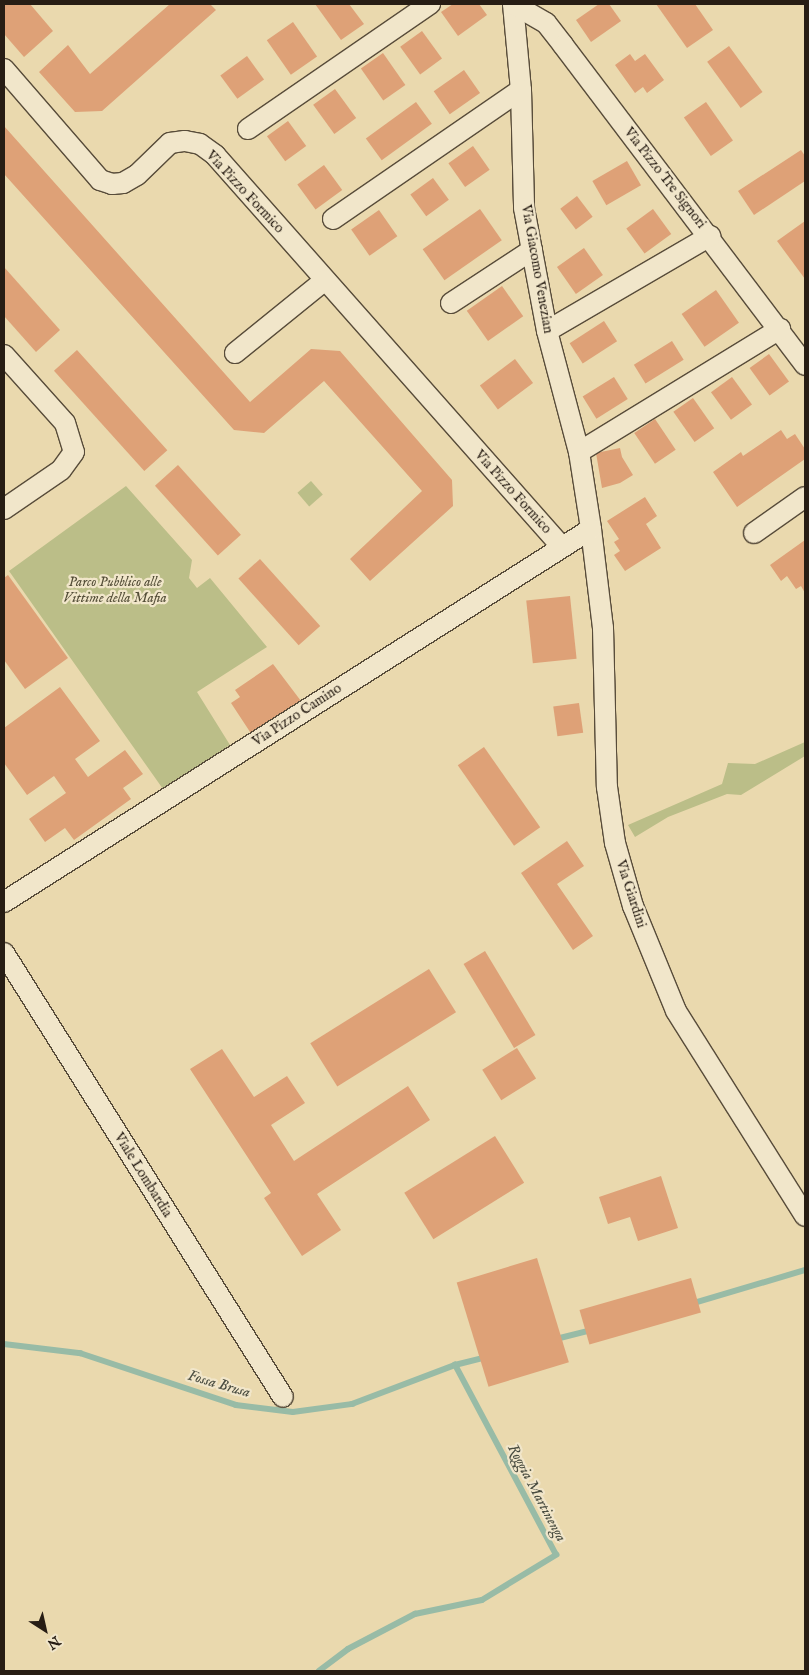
<!DOCTYPE html>
<style>
body{margin:0}
#map{position:relative;width:809px;height:1675px;overflow:hidden;background:#ead9ae;font-family:"IM FELL English",serif}
div>[style]{position:absolute}
.green>*{inset:0;background:#bbbe88;transform-origin:0 0}
.stream>*{height:5.5px;margin:-2.75px;padding:0 2.75px;transform-origin:2.75px;border-radius:2.75px;background:#98bba6}
.building>*{inset:0;background:#dea177;transform-origin:0 0}
.roads{filter:drop-shadow(1px 0 #584c3a) drop-shadow(-1px 0 #584c3a) drop-shadow(0 1px #584c3a) drop-shadow(0 -1px #584c3a)}
.street>*{height:20px;margin:-10px;padding:0 10px;transform-origin:10px;border-radius:10px;background:#f1e6ca}
span{translate:-50% -50%;white-space:nowrap;text-align:center;line-height:1.15;-webkit-text-stroke:4.5px #f1e6ca;paint-order:stroke}
.street-label{font-size:14px;color:#271d14}
.park-label{font-size:14px;color:#534d37;font-style:italic}
.water-label{font-size:15px;color:#494c40;font-style:italic}
.frame{position:absolute;inset:0;border:5px solid #271d14;pointer-events:none}
.north{position:absolute;left:20px;top:1605px;width:50px;height:50px;-webkit-text-stroke:4px #f1e6ca;paint-order:stroke;rotate:145deg;font-size:14px;font-weight:700;line-height:20px;text-align:center;color:#271d14}
.north::after{content:'';display:block;margin:auto;width:18px;height:22px;background:#271d14;clip-path:polygon(50% 0,100% 100%,50% 72%,0 100%)}
</style>
<div id="map">
<div class="green">
<div style="left:311px;top:481px;width:18px;height:18px;rotate:49deg"></div>
<div style="clip-path:polygon(126px 486px,192px 560px,189px 578px,197px 588px,210px 578px,267px 647px,197px 692px,230px 745px,163px 789px,9px 571px)"></div>
<div style="clip-path:polygon(805px 742px,805px 756px,741px 795px,727px 794px,668px 817px,635px 837px,628px 825px,722px 784px,728px 763px,755px 764px)"></div>
</div>
<div class="stream">
<div style="left:691px;top:1304px;width:119px;rotate:-16.6deg"></div>
<div style="left:556px;top:1339px;width:38px;rotate:-14deg"></div>
<div style="left:4px;top:1344px;width:77px;rotate:6.8deg"></div>
<div style="left:80px;top:1353px;width:164px;rotate:18.4deg"></div>
<div style="left:236px;top:1405px;width:57px;rotate:7deg"></div>
<div style="left:293px;top:1412px;width:60px;rotate:-7.7deg"></div>
<div style="left:352px;top:1404px;width:110px;rotate:-20.7deg"></div>
<div style="left:455px;top:1365px;width:32px;rotate:-14deg"></div>
<div style="left:319px;top:1671px;width:36px;rotate:-37deg"></div>
<div style="left:348px;top:1649px;width:76px;rotate:-27.6deg"></div>
<div style="left:415px;top:1614px;width:68px;rotate:-11.8deg"></div>
<div style="left:482px;top:1600px;width:87px;rotate:-31.3deg"></div>
<div style="left:556px;top:1555px;width:215px;rotate:-118deg"></div>
</div>
<div class="building">
<div style="clip-path:polygon(4px 4px,30px 4px,53px 31px,24px 57px,4px 34px)"></div>
<div style="clip-path:polygon(170px 4px,210px 4px,216px 10px,102px 111px,75px 112px,39px 72px,68px 45px,90px 74px)"></div>
<div style="clip-path:polygon(315px 4px,349px 4px,364px 24px,341px 40px)"></div>
<div style="clip-path:polygon(453px 4px,479px 4px,487px 15px,458px 36px,441px 12px)"></div>
<div style="clip-path:polygon(599px 4px,609px 4px,621px 21px,591px 42px,576px 20px)"></div>
<div style="clip-path:polygon(656px 4px,695px 4px,713px 30px,687px 48px)"></div>
<div style="left:293px;top:22px;width:42px;height:32px;rotate:55deg"></div>
<div style="left:422px;top:31px;width:34px;height:27px;rotate:54deg"></div>
<div style="left:729px;top:46px;width:57px;height:27px;rotate:54deg"></div>
<div style="left:383px;top:53px;width:39px;height:27px;rotate:55deg"></div>
<div style="clip-path:polygon(630px 54px,635px 61px,645px 54px,664px 80px,647px 93px,643px 87px,635px 93px,615px 65px)"></div>
<div style="left:247px;top:56px;width:29px;height:33px;rotate:54deg"></div>
<div style="left:464px;top:70px;width:28px;height:37px;rotate:55deg"></div>
<div style="left:335px;top:89px;width:36px;height:27px;rotate:54deg"></div>
<div style="left:416px;top:102px;width:27px;height:62px;rotate:54deg"></div>
<div style="left:706px;top:102px;width:47px;height:27px;rotate:55deg"></div>
<div style="left:288px;top:121px;width:31px;height:26px;rotate:54deg"></div>
<div style="clip-path:polygon(4px 126px,250px 402px,311px 349px,340px 351px,452px 480px,453px 506px,370px 581px,350px 559px,422px 491px,324px 381px,264px 433px,234px 430px,4px 174px)"></div>
<div style="left:473px;top:146px;width:29px;height:30px;rotate:55deg"></div>
<div style="clip-path:polygon(801px 150px,805px 156px,805px 181px,754px 215px,738px 191px)"></div>
<div style="left:627px;top:161px;width:28px;height:40px;rotate:60deg"></div>
<div style="left:324px;top:165px;width:31px;height:33px;rotate:54deg"></div>
<div style="left:433px;top:178px;width:27px;height:28px;rotate:54deg"></div>
<div style="left:577px;top:196px;width:26px;height:21px;rotate:53deg"></div>
<div style="left:480px;top:209px;width:38px;height:70px;rotate:55deg"></div>
<div style="left:653px;top:209px;width:31px;height:33px;rotate:54deg"></div>
<div style="left:379px;top:210px;width:32px;height:34px;rotate:55deg"></div>
<div style="clip-path:polygon(805px 221px,805px 279px,777px 241px)"></div>
<div style="left:584px;top:248px;width:33px;height:33px;rotate:55deg"></div>
<div style="clip-path:polygon(4px 267px,60px 330px,36px 352px,4px 316px)"></div>
<div style="left:502px;top:286px;width:37px;height:43px;rotate:55deg"></div>
<div style="left:716px;top:290px;width:40px;height:42px;rotate:55deg"></div>
<div style="left:604px;top:321px;width:24px;height:41px;rotate:57deg"></div>
<div style="left:672px;top:341px;width:22px;height:45px;rotate:58deg"></div>
<div style="left:77px;top:350px;width:135px;height:31px;rotate:48deg"></div>
<div style="left:769px;top:354px;width:34px;height:24px;rotate:54deg"></div>
<div style="left:515px;top:359px;width:30px;height:44px;rotate:53deg"></div>
<div style="left:614px;top:377px;width:26px;height:37px;rotate:58deg"></div>
<div style="left:732px;top:377px;width:34px;height:26px;rotate:54deg"></div>
<div style="left:693px;top:398px;width:37px;height:24px;rotate:55deg"></div>
<div style="left:655px;top:419px;width:37px;height:25px;rotate:56deg"></div>
<div style="clip-path:polygon(781px 430px,787px 439px,795px 434px,805px 449px,805px 459px,737px 507px,713px 472px,741px 452px,743px 456px)"></div>
<div style="clip-path:polygon(620px 448px,622px 457px,633px 475px,620px 483px,602px 488px,596px 453px)"></div>
<div style="left:178px;top:465px;width:94px;height:31px;rotate:48deg"></div>
<div style="clip-path:polygon(645px 497px,657px 516px,646px 524px,661px 548px,625px 571px,614px 555px,620px 551px,614px 542px,619px 539px,607px 521px)"></div>
<div style="clip-path:polygon(805px 540px,805px 593px,801px 586px,796px 589px,787px 576px,781px 581px,770px 565px)"></div>
<div style="left:260px;top:559px;width:90px;height:29px;rotate:48deg"></div>
<div style="clip-path:polygon(8px 575px,68px 658px,25px 689px,4px 660px,4px 578px)"></div>
<div style="left:570px;top:596px;width:63px;height:44px;rotate:84deg"></div>
<div style="clip-path:polygon(273px 664px,304px 705px,254px 738px,231px 703px,240px 697px,235px 690px)"></div>
<div style="clip-path:polygon(60px 687px,100px 741px,75px 759px,88px 777px,125px 750px,143px 774px,123px 788px,131px 799px,74px 840px,65px 828px,45px 842px,29px 819px,66px 793px,54px 776px,27px 795px,4px 763px,4px 728px)"></div>
<div style="left:579px;top:703px;width:30px;height:26px;rotate:82deg"></div>
<div style="left:484px;top:747px;width:98px;height:32px;rotate:55deg"></div>
<div style="clip-path:polygon(567px 841px,584px 866px,557px 884px,593px 936px,573px 950px,521px 873px)"></div>
<div style="left:485px;top:951px;width:98px;height:25px;rotate:59deg"></div>
<div style="left:429px;top:969px;width:51px;height:140px;rotate:58deg"></div>
<div style="left:517px;top:1048px;width:36px;height:41px;rotate:58deg"></div>
<div style="clip-path:polygon(222px 1049px,254px 1097px,287px 1076px,305px 1103px,271px 1125px,294px 1161px,408px 1086px,430px 1120px,317px 1194px,341px 1230px,302px 1256px,264px 1198px,271px 1193px,190px 1069px)"></div>
<div style="left:495px;top:1136px;width:55px;height:107px;rotate:58deg"></div>
<div style="clip-path:polygon(661px 1176px,678px 1228px,638px 1241px,630px 1217px,608px 1224px,599px 1197px)"></div>
<div style="left:537px;top:1258px;width:109px;height:84px;rotate:73deg"></div>
<div style="left:691px;top:1278px;width:36px;height:116px;rotate:74deg"></div>
</div>
<div class="roads">
<div class="street">
<div style="left:513px;top:4px;width:86px;rotate:84.7deg"></div>
<div style="left:521px;top:90px;width:118px;rotate:88.5deg"></div>
<div style="left:524px;top:208px;width:125px;rotate:79.4deg"></div>
<div style="left:547px;top:331px;width:125px;rotate:75.2deg"></div>
<div style="left:579px;top:452px;width:78px;rotate:81.1deg"></div>
<div style="left:591px;top:529px;width:100px;rotate:83.1deg"></div>
<div style="left:603px;top:628px;width:159px;rotate:88.6deg"></div>
<div style="left:607px;top:787px;width:57px;rotate:81.9deg"></div>
<div style="left:615px;top:843px;width:66px;rotate:74.1deg"></div>
<div style="left:633px;top:906px;width:113px;rotate:67.7deg"></div>
<div style="left:676px;top:1011px;width:242px;rotate:57.8deg"></div>
<div style="left:513px;top:4px;width:38px;rotate:30deg"></div>
<div style="left:546px;top:23px;width:28px;rotate:52deg"></div>
<div style="left:563px;top:45px;width:401px;rotate:52.9deg"></div>
<div style="left:4px;top:69px;width:147px;rotate:49.1deg"></div>
<div style="left:100px;top:180px;width:13px;rotate:18deg"></div>
<div style="left:112px;top:184px;width:11px;rotate:-5deg"></div>
<div style="left:123px;top:183px;width:16px;rotate:-30deg"></div>
<div style="left:137px;top:175px;width:46px;rotate:-44.1deg"></div>
<div style="left:170px;top:143px;width:15px;rotate:-8deg"></div>
<div style="left:185px;top:141px;width:15px;rotate:11deg"></div>
<div style="left:200px;top:144px;width:19px;rotate:36deg"></div>
<div style="left:215px;top:155px;width:522px;rotate:48.49deg"></div>
<div style="left:248px;top:129px;width:221px;rotate:-34.5deg"></div>
<div style="left:333px;top:219px;width:228px;rotate:-34.5deg"></div>
<div style="left:451px;top:303px;width:97px;rotate:-33.2deg"></div>
<div style="left:547px;top:331px;width:189px;rotate:-30.2deg"></div>
<div style="left:235px;top:353px;width:116px;rotate:-39deg"></div>
<div style="left:4px;top:355px;width:91px;rotate:48.1deg"></div>
<div style="left:65px;top:423px;width:30px;rotate:73deg"></div>
<div style="left:74px;top:452px;width:22px;rotate:126deg"></div>
<div style="left:61px;top:470px;width:69px;rotate:145.6deg"></div>
<div style="left:579px;top:452px;width:236px;rotate:-31.5deg"></div>
<div style="left:754px;top:533px;width:62px;rotate:-35.2deg"></div>
<div style="left:4px;top:902px;width:695px;rotate:-32.43deg"></div>
<div style="left:4px;top:953px;width:524px;rotate:57.86deg"></div>
</div>
</div>
<div class="street-label">
<span style="left:665px;top:178px;rotate:52deg">Via Pizzo Tre Signori</span>
<span style="left:245px;top:192px;rotate:47deg">Via Pizzo Formico</span>
<span style="left:537px;top:269px;rotate:80deg">Via Giacomo Venezian</span>
<span style="left:513px;top:492px;rotate:48deg">Via Pizzo Formico</span>
<span style="left:297px;top:715px;rotate:-33deg">Via Pizzo Camino</span>
<span style="left:631px;top:894px;rotate:72deg">Via Giardini</span>
<span style="left:143px;top:1175px;rotate:58deg">Viale Lombardia</span>
</div>
<div class="park-label">
<span style="left:115px;top:590px">Parco Pubblico alle<br>Vittime della Mafia</span>
</div>
<div class="water-label">
<span style="left:219px;top:1384px;rotate:16deg">Fossa Brusa</span>
<span style="left:537px;top:1493px;rotate:62deg">Roggia Martinenga</span>
</div>
<div class="frame"></div>
<div class="north">N</div>
</div>
